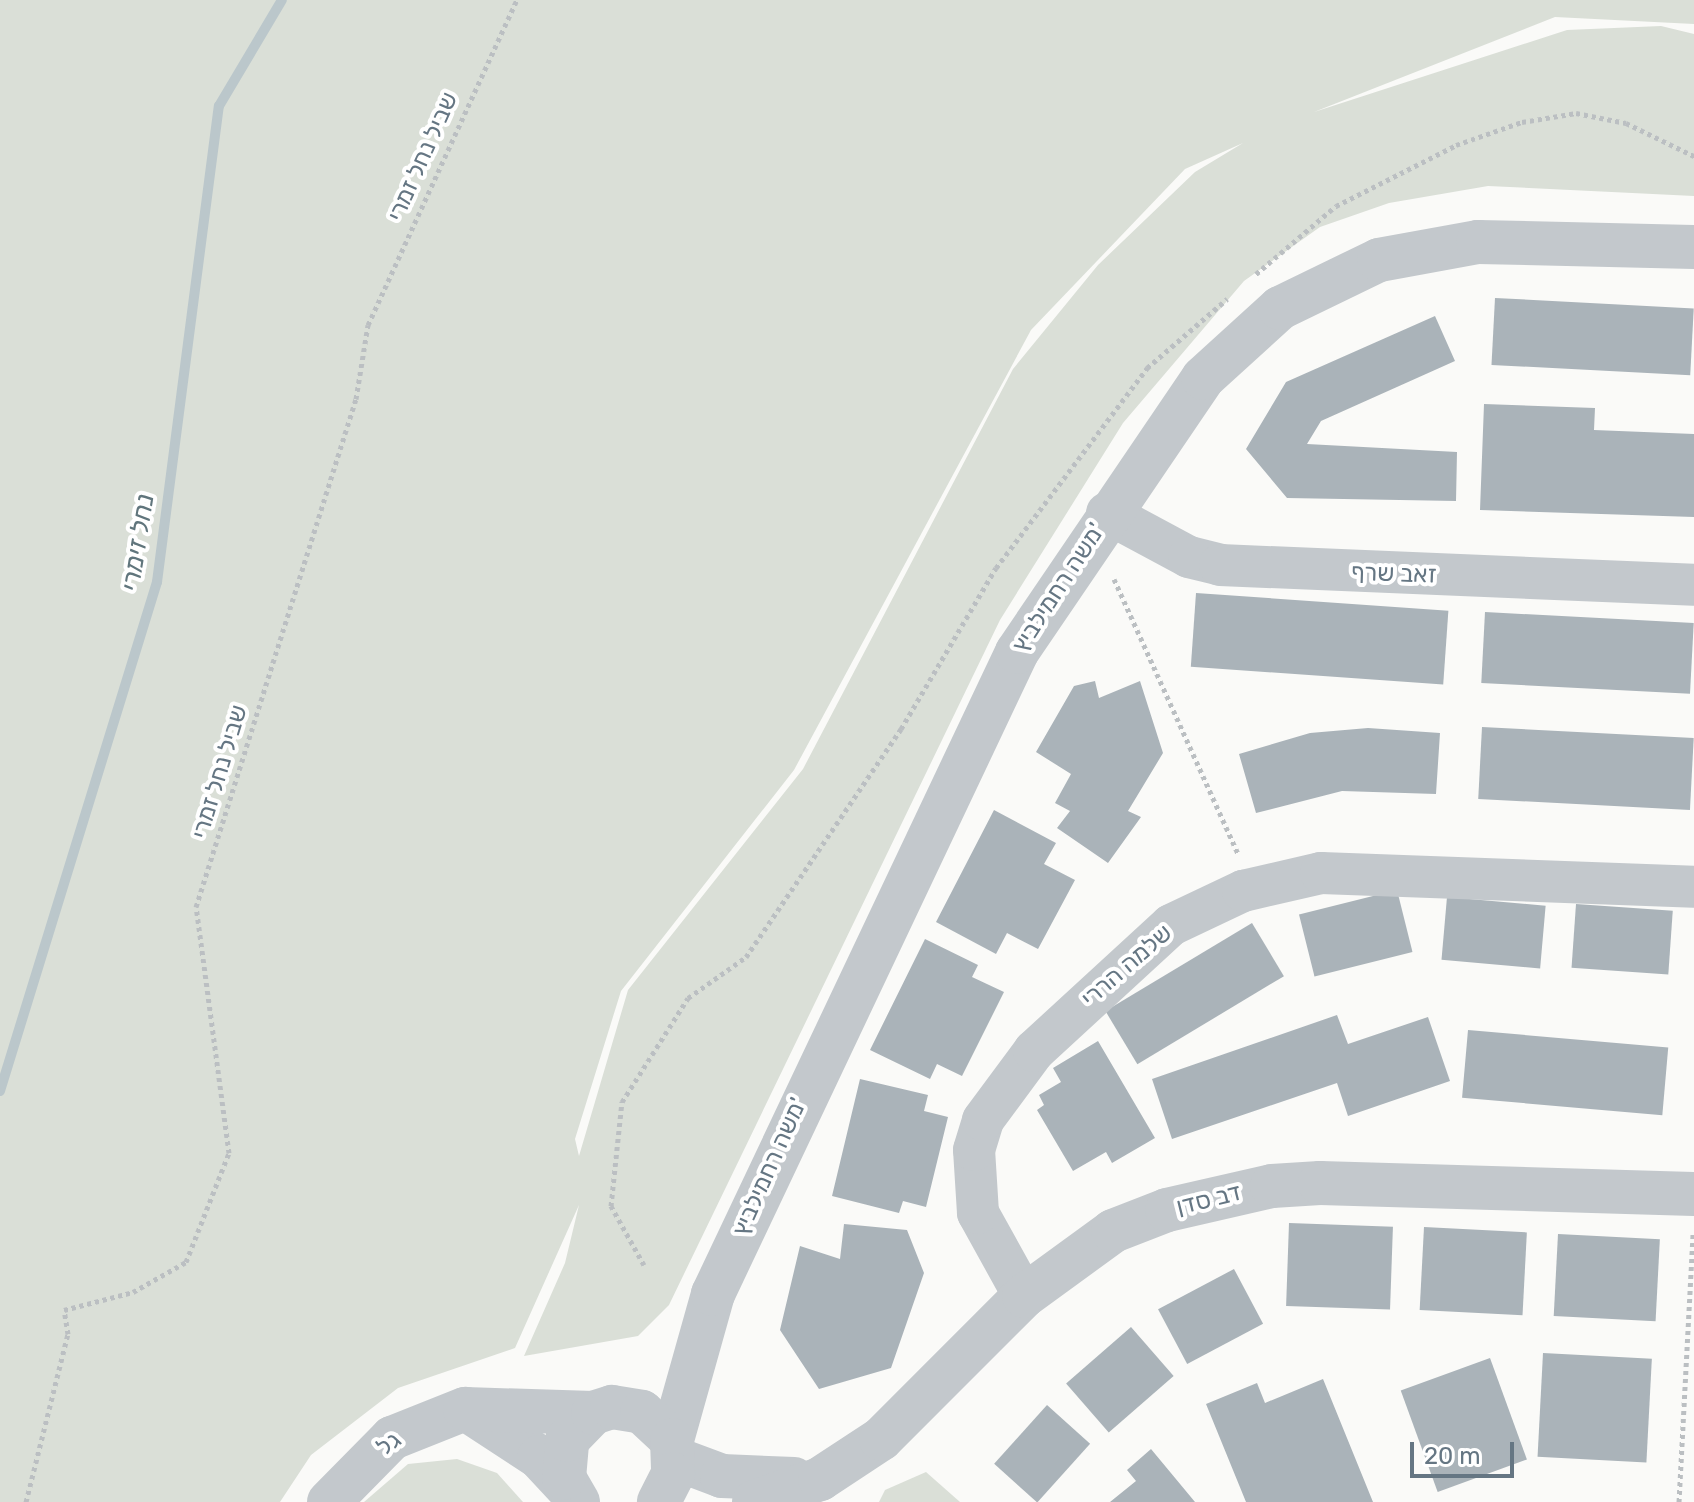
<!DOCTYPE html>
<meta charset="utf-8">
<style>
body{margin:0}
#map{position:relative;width:1694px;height:1502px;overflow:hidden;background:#fafaf8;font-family:Rubik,Heebo,sans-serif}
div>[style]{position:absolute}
.green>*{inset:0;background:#dadfd7}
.stream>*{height:10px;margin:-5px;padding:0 5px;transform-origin:5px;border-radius:5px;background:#bbc7cb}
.building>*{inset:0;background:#aab3b9;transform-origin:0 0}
.path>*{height:5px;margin-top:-2.5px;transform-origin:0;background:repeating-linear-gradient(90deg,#bbbfc2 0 4px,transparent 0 8px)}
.minor>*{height:42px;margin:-21px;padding:0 21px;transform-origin:21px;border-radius:21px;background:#c3c8cc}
.tertiary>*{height:44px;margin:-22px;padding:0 22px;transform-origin:22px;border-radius:22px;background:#c3c8cc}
span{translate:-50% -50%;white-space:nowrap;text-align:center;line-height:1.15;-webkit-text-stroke:8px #fff;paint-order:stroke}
.street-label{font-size:24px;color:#657683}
.water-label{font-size:26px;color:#60757c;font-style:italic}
.scale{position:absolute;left:1410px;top:1442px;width:104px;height:36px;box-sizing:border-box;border:4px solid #657683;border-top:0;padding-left:10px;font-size:24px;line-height:28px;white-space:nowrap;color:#657683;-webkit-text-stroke:6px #fff;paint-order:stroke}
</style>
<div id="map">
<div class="green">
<div style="clip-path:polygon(evenodd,0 0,1694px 0,1694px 24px,1555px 17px,1314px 112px,1567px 30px,1661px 26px,1694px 34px,1694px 196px,1488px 186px,1389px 203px,1320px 227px,1244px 281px,1123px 423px,1000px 620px,669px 1305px,638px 1336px,524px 1356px,565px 1263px,579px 1205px,515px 1348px,398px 1388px,311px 1455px,280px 1502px,0 1502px,0 0,1243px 143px,1195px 172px,1098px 265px,1013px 369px,803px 769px,628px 990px,579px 1156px,575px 1139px,621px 991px,794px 770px,1031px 330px,1185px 169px,1243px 143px)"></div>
<div style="clip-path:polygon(457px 1459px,497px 1473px,523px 1502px,364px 1502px,408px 1464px)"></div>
<div style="clip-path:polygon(926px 1472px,960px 1502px,879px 1502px,885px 1490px)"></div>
</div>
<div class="stream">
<div style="left:0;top:1091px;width:533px;rotate:-72.86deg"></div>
<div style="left:157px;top:582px;width:480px;rotate:-82.6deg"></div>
<div style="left:219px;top:106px;width:123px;rotate:-59.3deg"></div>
</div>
<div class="building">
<div style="left:1495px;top:298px;width:199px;height:67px;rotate:3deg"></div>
<div style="clip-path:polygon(1435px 316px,1455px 361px,1321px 421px,1307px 444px,1457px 452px,1456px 501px,1287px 498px,1246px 449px,1286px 382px)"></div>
<div style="clip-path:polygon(1484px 404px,1595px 408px,1594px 430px,1694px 434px,1694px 517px,1480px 510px)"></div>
<div style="left:1196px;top:593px;width:253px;height:74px;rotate:4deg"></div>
<div style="left:1485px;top:612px;width:209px;height:71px;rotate:3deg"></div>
<div style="clip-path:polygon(1095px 681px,1099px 698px,1140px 681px,1163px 753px,1128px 811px,1141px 817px,1108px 863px,1057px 828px,1070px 811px,1055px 803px,1071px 774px,1036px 752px,1074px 686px)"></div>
<div style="left:1482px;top:727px;width:212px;height:72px;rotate:3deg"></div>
<div style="clip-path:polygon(1368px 728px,1440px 733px,1436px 794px,1342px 791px,1256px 813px,1239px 754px,1310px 733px)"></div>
<div style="clip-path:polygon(994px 810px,1056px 843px,1044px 864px,1075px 880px,1038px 949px,1007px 933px,996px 954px,936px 922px)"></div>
<div style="left:1397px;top:890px;width:64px;height:101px;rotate:76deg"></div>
<div style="left:1447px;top:897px;width:99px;height:63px;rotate:5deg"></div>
<div style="left:1576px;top:904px;width:97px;height:64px;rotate:4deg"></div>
<div style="left:1252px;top:923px;width:62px;height:171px;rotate:59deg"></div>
<div style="clip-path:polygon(925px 939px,978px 965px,972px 977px,1004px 992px,962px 1076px,937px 1064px,930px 1079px,870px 1050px)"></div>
<div style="clip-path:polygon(1337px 1015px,1348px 1044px,1428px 1017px,1450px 1081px,1348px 1116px,1337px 1083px,1172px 1139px,1152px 1079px)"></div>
<div style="left:1468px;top:1030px;width:201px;height:68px;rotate:5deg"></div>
<div style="clip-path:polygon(1098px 1041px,1155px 1138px,1112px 1163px,1106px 1152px,1073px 1171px,1037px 1110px,1044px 1105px,1039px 1095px,1061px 1082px,1053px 1068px)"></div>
<div style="clip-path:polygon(860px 1079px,928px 1095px,924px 1111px,948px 1117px,926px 1207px,903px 1201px,899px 1213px,832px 1196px)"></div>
<div style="left:1289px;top:1223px;width:104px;height:83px;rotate:2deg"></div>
<div style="clip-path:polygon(844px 1224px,907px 1230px,924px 1273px,891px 1368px,819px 1389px,780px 1330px,800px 1246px,840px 1259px)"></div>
<div style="left:1424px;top:1227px;width:103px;height:83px;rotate:3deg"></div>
<div style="left:1558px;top:1234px;width:102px;height:82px;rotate:3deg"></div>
<div style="left:1234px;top:1269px;width:62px;height:86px;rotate:62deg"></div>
<div style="left:1131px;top:1327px;width:65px;height:86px;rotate:49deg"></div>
<div style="left:1543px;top:1353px;width:109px;height:104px;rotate:3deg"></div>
<div style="left:1490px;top:1358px;width:108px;height:95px;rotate:70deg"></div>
<div style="clip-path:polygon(1323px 1379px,1373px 1502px,1246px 1502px,1206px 1404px,1257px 1383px,1265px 1403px)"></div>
<div style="left:1047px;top:1405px;width:58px;height:79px;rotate:42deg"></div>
<div style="clip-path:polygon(1151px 1449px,1195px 1502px,1110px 1502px,1136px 1481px,1127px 1470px)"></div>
</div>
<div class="path">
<div style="left:1256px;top:274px;width:105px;rotate:-40.4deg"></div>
<div style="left:1336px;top:206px;width:135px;rotate:-26.9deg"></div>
<div style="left:1456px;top:145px;width:70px;rotate:-19.2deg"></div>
<div style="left:1522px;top:122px;width:55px;rotate:-9.5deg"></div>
<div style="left:1576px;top:113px;width:51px;rotate:11.3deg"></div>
<div style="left:1626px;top:123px;width:76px;rotate:25.9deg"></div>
<div style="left:1114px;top:579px;width:302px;rotate:65.7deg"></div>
<div style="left:644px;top:1265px;width:68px;rotate:-119.2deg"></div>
<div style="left:611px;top:1206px;width:105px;rotate:-84deg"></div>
<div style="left:622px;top:1102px;width:123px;rotate:-57.6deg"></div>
<div style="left:688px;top:998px;width:71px;rotate:-35.3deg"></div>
<div style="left:746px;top:957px;width:276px;rotate:-55.8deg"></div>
<div style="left:901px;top:729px;width:187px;rotate:-59.5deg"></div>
<div style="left:996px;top:568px;width:251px;rotate:-52.9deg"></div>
<div style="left:1147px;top:368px;width:106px;rotate:-40.8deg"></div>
<div style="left:26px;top:1502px;width:173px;rotate:-76deg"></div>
<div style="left:68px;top:1334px;width:24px;rotate:-99deg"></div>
<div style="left:64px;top:1310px;width:71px;rotate:-14.6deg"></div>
<div style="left:133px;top:1292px;width:61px;rotate:-29.5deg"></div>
<div style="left:186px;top:1262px;width:117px;rotate:-68.5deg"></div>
<div style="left:229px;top:1153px;width:248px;rotate:-97.6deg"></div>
<div style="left:196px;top:907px;width:533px;rotate:-72.52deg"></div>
<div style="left:356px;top:399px;width:75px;rotate:-80.8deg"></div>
<div style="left:368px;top:325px;width:358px;rotate:-65.4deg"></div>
<div style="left:1679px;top:1502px;width:271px;rotate:-87deg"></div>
</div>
<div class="minor">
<div style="left:1107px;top:513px;width:93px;rotate:28.2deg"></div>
<div style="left:1189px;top:557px;width:32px;rotate:14deg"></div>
<div style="left:1220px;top:565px;width:474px;rotate:2.4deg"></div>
<div style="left:1024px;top:1296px;width:95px;rotate:-119deg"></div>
<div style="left:978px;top:1213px;width:63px;rotate:-93.6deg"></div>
<div style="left:974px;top:1150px;width:31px;rotate:-73deg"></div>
<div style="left:983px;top:1120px;width:86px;rotate:-53.5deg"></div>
<div style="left:1034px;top:1051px;width:186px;rotate:-42.6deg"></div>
<div style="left:1171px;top:925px;width:80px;rotate:-25.3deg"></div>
<div style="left:1243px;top:891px;width:80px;rotate:-13deg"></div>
<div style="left:1321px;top:873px;width:373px;rotate:2.1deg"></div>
</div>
<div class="tertiary">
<div style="left:472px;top:1413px;width:80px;rotate:33.3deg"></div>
<div style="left:539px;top:1457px;width:41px;rotate:47deg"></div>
<div style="left:672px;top:1440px;width:152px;rotate:-74.3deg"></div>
<div style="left:713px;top:1294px;width:710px;rotate:-64.66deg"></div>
<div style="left:1017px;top:652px;width:331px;rotate:-55.8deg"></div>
<div style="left:1203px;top:378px;width:104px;rotate:-42.3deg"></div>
<div style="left:1280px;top:308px;width:110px;rotate:-25.9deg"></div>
<div style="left:1379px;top:260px;width:101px;rotate:-10.3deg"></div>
<div style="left:1478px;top:242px;width:216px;rotate:1.3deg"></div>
<div style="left:674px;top:1458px;width:51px;rotate:20.6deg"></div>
<div style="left:722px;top:1476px;width:72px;rotate:2.4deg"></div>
<div style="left:329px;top:1502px;width:90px;rotate:-45.5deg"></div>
<div style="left:392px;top:1438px;width:79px;rotate:-21.7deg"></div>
<div style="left:465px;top:1409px;width:128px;rotate:1.8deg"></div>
<div style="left:578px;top:1502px;width:28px;rotate:-120deg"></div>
<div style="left:564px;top:1478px;width:38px;rotate:-85deg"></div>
<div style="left:567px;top:1440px;width:37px;rotate:-46deg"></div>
<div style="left:593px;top:1413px;width:20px;rotate:-18deg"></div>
<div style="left:612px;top:1407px;width:30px;rotate:9deg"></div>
<div style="left:642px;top:1412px;width:41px;rotate:43deg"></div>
<div style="left:672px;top:1440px;width:34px;rotate:88deg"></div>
<div style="left:673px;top:1474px;width:31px;rotate:117deg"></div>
<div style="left:754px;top:1502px;width:70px;rotate:-19.2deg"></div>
<div style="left:820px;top:1479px;width:73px;rotate:-33.3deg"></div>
<div style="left:881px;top:1439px;width:202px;rotate:-45deg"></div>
<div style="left:1024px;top:1296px;width:110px;rotate:-36.1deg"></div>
<div style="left:1113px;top:1231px;width:58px;rotate:-21.3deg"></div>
<div style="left:1167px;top:1210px;width:108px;rotate:-12.9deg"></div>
<div style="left:1272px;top:1186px;width:48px;rotate:-3.6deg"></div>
<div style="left:1320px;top:1183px;width:374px;rotate:1.7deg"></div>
</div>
<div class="street-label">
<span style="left:423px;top:157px;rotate:-66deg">שביל נחל זמרי</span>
<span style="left:1394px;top:574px;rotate:2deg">זאב שרף</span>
<span style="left:1059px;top:588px;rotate:-57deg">משה רחמילביץ'</span>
<span style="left:220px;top:772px;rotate:-73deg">שביל נחל זמרי</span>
<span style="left:1127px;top:966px;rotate:-41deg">שלמה הררי</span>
<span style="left:770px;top:1167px;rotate:-66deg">משה רחמילביץ'</span>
<span style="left:1209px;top:1200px;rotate:-14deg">דב סדן</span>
<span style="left:389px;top:1444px;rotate:-36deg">גל</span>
</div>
<div class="water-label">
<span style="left:138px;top:543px;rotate:-81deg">נחל זימרי</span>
</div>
<div class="scale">20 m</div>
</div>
